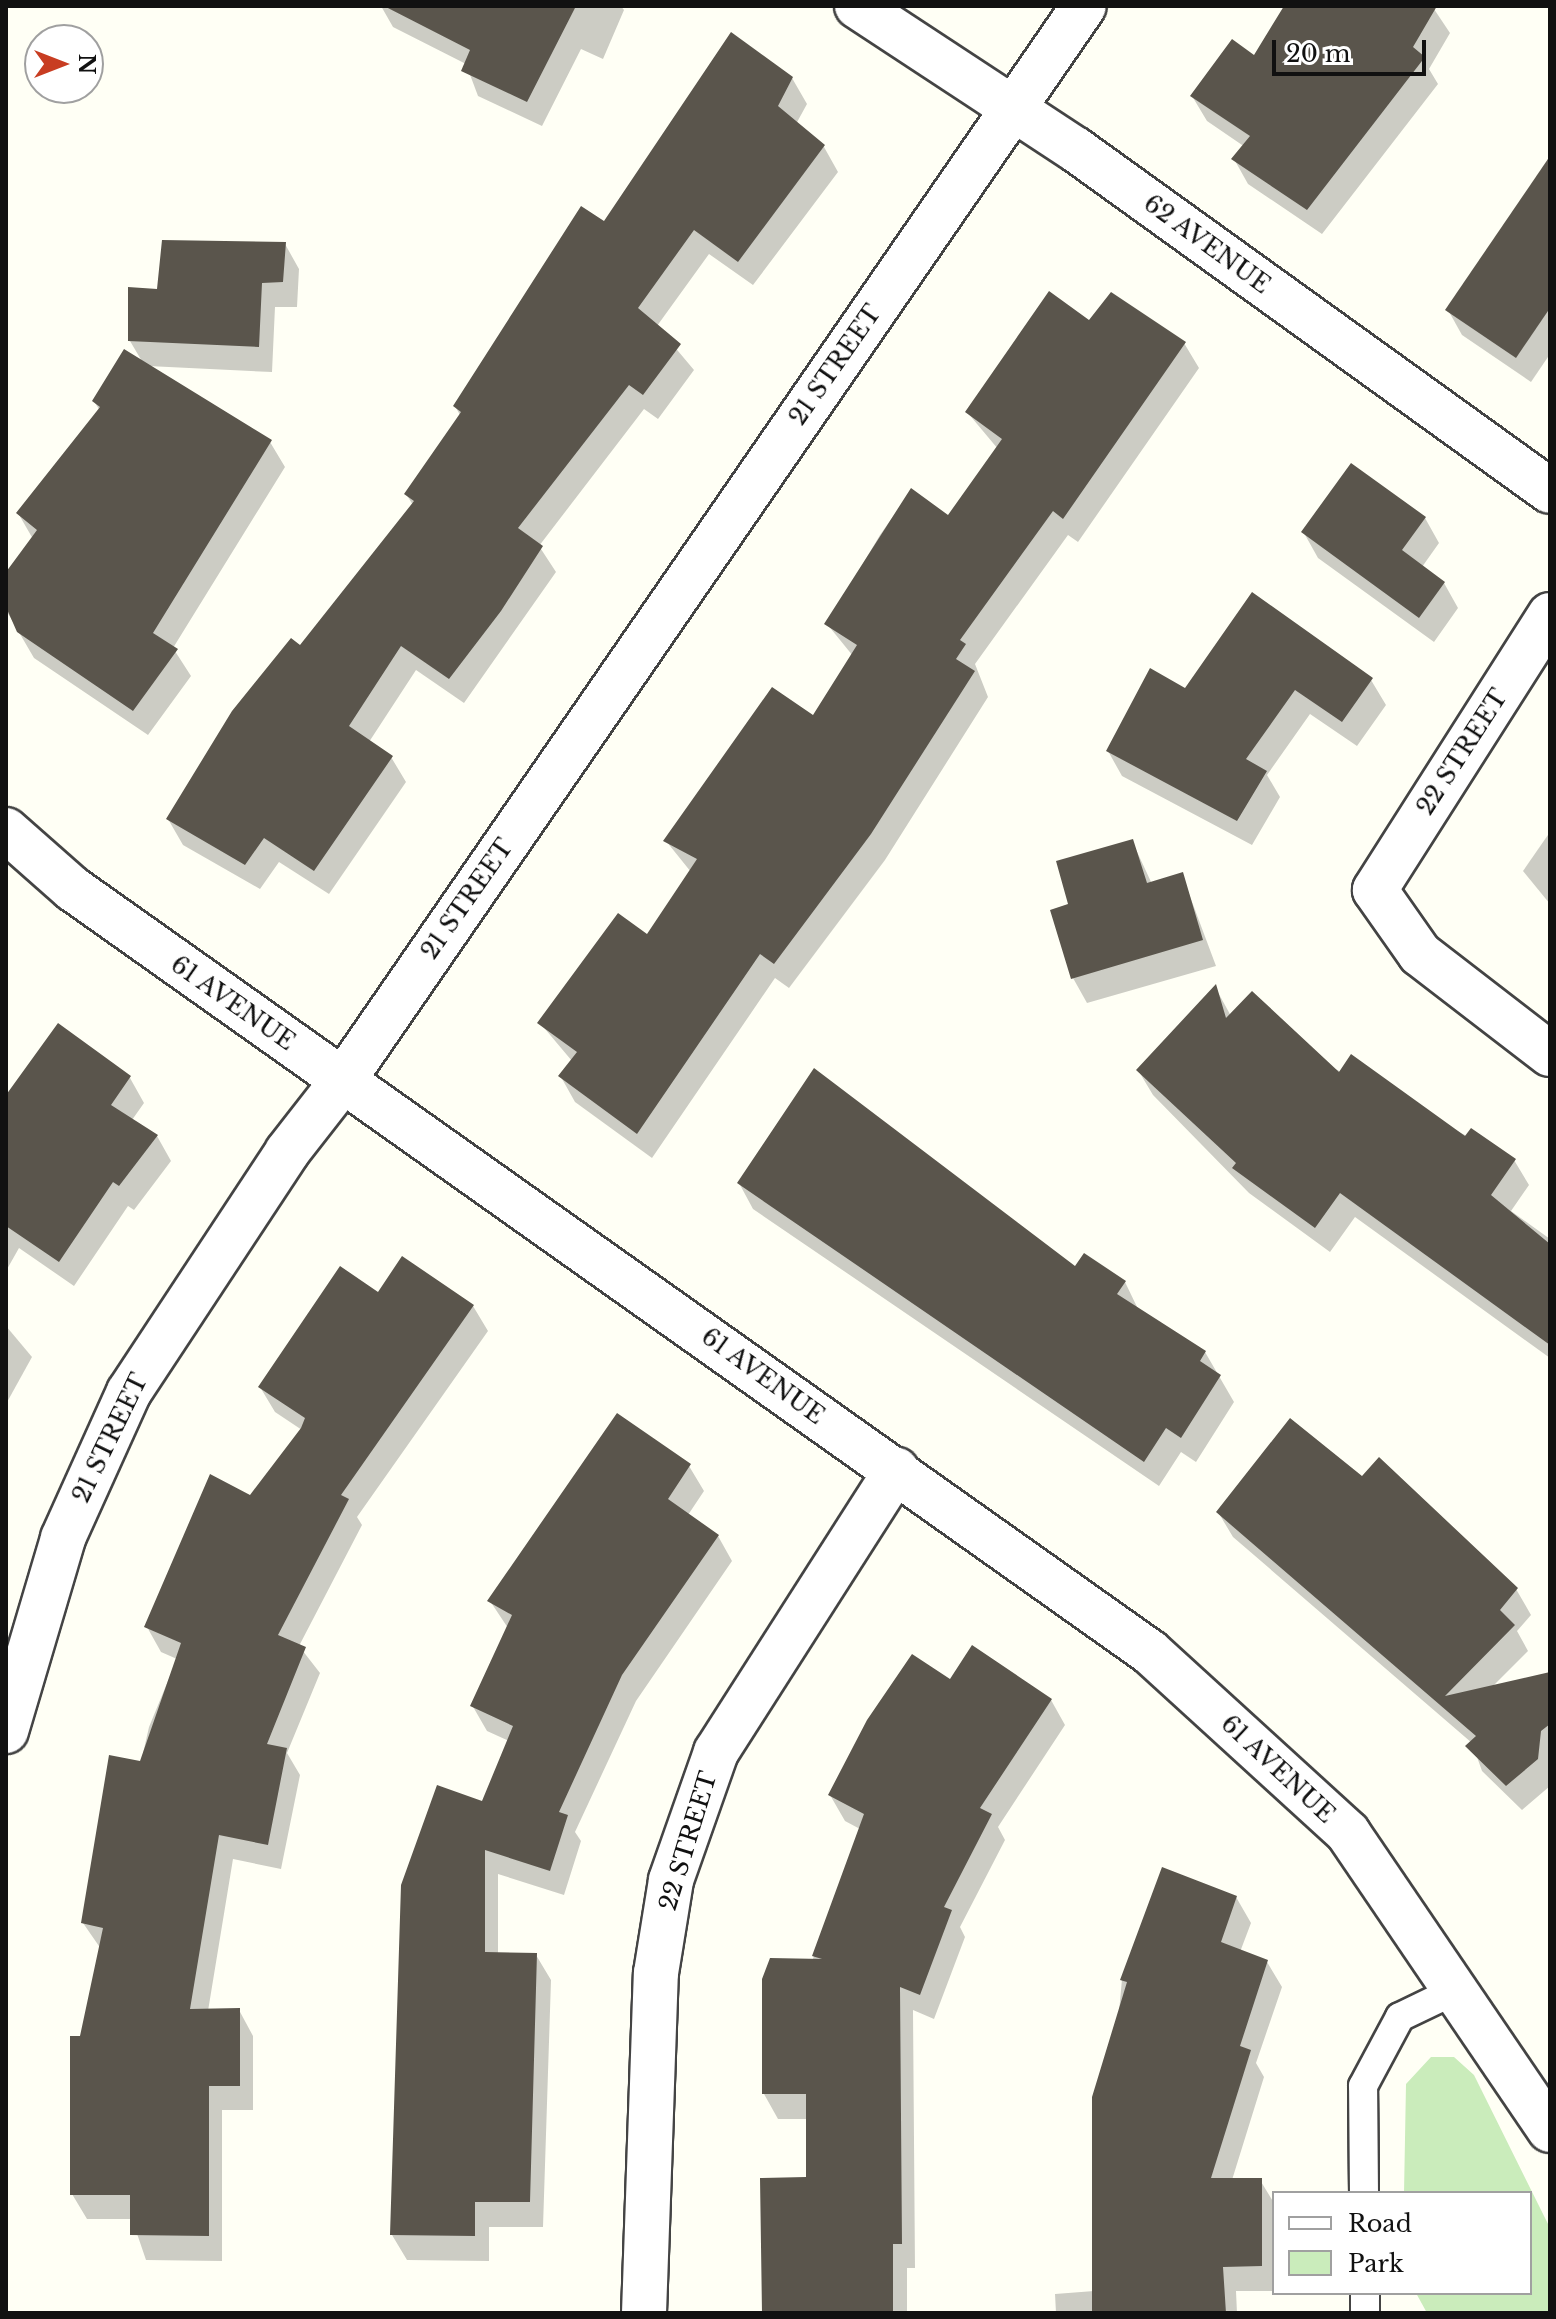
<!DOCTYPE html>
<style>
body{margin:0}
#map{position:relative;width:1556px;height:2319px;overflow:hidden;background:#fffff5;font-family:"Libre Baskerville",serif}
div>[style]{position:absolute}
.green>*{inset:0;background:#caecbb}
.shadow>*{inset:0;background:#0003}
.building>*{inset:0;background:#5a554c}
.roads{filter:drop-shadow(2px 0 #444) drop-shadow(-2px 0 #444) drop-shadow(0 2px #444) drop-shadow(0 -2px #444)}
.service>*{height:28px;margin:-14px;padding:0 14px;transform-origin:14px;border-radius:14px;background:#fff}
.minor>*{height:44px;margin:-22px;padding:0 22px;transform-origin:22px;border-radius:22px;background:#fff}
.tertiary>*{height:44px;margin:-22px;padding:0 22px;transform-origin:22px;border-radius:22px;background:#fff}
span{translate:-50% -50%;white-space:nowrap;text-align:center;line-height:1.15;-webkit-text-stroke:8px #fff;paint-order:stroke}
.street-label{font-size:24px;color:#111}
.frame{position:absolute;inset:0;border:8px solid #111;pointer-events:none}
.legend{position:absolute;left:1272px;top:2191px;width:260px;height:104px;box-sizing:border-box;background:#fff;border:2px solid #a0a0a0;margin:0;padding:10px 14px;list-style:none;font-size:24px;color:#111}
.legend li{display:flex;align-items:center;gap:16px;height:40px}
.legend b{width:40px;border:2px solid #a0a0a0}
.north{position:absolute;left:24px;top:24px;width:80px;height:80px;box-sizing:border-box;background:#fff;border:2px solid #a0a0a0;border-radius:50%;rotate:90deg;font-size:22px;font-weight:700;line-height:32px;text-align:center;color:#111}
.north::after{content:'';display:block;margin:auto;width:28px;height:36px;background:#c83d22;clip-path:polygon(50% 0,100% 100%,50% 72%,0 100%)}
.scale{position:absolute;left:1272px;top:40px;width:154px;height:36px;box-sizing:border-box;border:4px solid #111;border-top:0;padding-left:10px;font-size:24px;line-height:28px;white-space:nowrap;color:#111;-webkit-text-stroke:6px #fff;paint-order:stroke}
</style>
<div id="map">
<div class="green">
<div style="clip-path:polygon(1431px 2057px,1454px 2057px,1474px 2075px,1550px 2228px,1550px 2313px,1427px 2313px,1416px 2293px,1530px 2293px,1530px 2193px,1404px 2193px,1406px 2084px)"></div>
</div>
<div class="shadow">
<div style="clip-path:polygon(381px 6px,621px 6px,624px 10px,603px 59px,581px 49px,542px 126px,478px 96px,466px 64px,393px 27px)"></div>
<div style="clip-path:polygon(1287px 6px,1432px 6px,1450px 33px,1429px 69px,1438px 84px,1322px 234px,1248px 184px,1234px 159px,1245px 147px,1207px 121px,1192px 96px,1254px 58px)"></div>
<div style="clip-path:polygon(792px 78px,807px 104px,796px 124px,824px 147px,838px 172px,753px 285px,709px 254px,657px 326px,694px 370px,658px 419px,644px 409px,539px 546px,556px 572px,464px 703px,416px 670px,369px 742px,391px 757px,406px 782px,329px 894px,279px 862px,260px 889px,183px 845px,168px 819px,413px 505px,406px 494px,460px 415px,455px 406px,605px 224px)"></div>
<div style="clip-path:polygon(1550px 160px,1550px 354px,1531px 382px,1462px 335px,1448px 310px)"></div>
<div style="clip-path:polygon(285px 244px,299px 269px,297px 307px,275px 307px,272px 372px,148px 366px,270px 442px,285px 467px,173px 648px,191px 676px,148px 735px,34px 658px,6px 610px,6px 576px,33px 539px,18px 513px,100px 411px,94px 401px,143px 363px,130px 341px,159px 291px)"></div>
<div style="clip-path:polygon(1090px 322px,1184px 343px,1199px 368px,1078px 542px,1068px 535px,975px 664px,988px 697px,885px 860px,789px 988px,775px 978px,652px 1158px,575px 1102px,561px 1077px,572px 1061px,540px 1023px,647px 936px,691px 872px,666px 841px,814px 718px,853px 656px,827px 624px,880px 535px,911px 491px,948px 518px,998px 449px,967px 412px)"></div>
<div style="clip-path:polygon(1425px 518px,1439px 543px,1422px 567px,1444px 583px,1458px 608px,1434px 642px,1318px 558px,1304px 533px)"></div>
<div style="clip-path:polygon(1371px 680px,1386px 705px,1357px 746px,1310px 714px,1267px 775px,1280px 797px,1252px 845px,1122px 776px,1108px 751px,1186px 691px)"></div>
<div style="clip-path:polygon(1550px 832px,1550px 904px,1523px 871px)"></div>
<div style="clip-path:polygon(1132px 841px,1152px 884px,1182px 875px,1216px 966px,1087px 1003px,1073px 978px,1071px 906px)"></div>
<div style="clip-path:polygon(1215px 987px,1231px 1016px,1514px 1160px,1529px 1185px,1511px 1211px,1550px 1239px,1550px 1358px,1355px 1217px,1330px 1252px,1249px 1193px,1153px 1095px,1138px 1070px)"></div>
<div style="clip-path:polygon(59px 1026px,130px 1078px,144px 1103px,132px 1120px,157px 1136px,171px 1161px,134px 1210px,128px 1206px,74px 1286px,19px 1248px,6px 1271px,6px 1102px)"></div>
<div style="clip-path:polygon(739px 1183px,1125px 1282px,1138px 1309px,1205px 1352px,1234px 1402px,1196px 1462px,1181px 1452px,1159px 1486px,753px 1209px)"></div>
<div style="clip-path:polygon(378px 1295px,473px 1306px,488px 1331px,357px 1517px,362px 1525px,299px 1646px,320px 1673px,287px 1753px,300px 1775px,281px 1869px,233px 1859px,208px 2011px,239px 2010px,253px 2036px,253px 2110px,222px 2110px,222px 2261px,146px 2260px,132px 2219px,87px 2219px,72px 2194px,82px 2038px,101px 1949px,83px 1923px,128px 1819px,149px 1727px,177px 1659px,161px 1652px,147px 1627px,302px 1430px,275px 1412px,260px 1387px)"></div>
<div style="clip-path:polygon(6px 1326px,32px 1357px,6px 1404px)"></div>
<div style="clip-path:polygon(689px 1466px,704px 1491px,688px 1515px,718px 1536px,732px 1561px,636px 1701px,575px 1832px,581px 1841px,564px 1895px,498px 1874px,498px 1954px,536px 1955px,551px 1980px,543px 2227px,489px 2227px,489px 2261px,407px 2260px,392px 2235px,483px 1803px,509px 1741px,487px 1731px,472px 1705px,508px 1628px,490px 1601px)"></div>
<div style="clip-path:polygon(1363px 1479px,1516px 1589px,1531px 1615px,1517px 1631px,1528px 1651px,1492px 1687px,1550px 1674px,1550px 1786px,1522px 1810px,1482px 1771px,1472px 1743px,1233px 1537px,1218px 1512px)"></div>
<div style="clip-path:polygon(950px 1681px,1051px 1700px,1065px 1725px,998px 1827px,1005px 1840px,960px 1927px,965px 1937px,934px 2019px,913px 2010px,915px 2268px,907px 2268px,907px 2313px,764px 2313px,808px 2179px,808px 2119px,778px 2119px,764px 2094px,860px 1829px,845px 1821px,830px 1795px)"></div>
<div style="clip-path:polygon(1236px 1897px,1251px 1923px,1240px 1952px,1267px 1962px,1282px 1987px,1256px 2063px,1264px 2077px,1232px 2180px,1260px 2180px,1274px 2203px,1274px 2291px,1236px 2291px,1237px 2313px,1056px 2313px,1055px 2294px,1094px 2291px,1122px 1979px)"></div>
</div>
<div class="building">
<div style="clip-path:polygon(384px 6px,576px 6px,527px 102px,461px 71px,470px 50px)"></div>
<div style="clip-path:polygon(1284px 6px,1437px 6px,1413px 47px,1425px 57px,1307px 210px,1231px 159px,1250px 136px,1190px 96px,1232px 39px,1254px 55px)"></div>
<div style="clip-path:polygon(731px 32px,793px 77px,778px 106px,825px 145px,738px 262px,694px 230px,638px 308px,681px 344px,643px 395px,629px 385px,518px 528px,543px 546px,501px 611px,449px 679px,401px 646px,349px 726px,393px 756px,314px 871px,264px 838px,245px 865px,166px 819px,232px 711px,291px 638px,300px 645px,414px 501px,404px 494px,461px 412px,453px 406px,581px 206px,604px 221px)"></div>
<div style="clip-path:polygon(1550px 156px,1550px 308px,1516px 358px,1445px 310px)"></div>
<div style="clip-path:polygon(162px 240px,286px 242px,283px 282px,262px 283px,259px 347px,128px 341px,128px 287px,157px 289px)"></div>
<div style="clip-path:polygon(1049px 291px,1089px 320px,1111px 292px,1186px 342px,1063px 519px,1053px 511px,960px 640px,966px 644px,956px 659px,975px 671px,871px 834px,774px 964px,760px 954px,637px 1134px,558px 1076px,577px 1052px,537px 1023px,618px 913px,647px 934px,697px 859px,663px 841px,772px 687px,813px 715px,857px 645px,824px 624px,911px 488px,948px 515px,1002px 439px,965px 412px)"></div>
<div style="clip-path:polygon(124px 349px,272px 440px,153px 633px,178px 649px,133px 711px,17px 632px,6px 607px,6px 572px,37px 530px,16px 513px,100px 407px,92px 401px)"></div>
<div style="clip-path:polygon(1351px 463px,1426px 517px,1402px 550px,1445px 582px,1419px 618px,1301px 532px)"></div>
<div style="clip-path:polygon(1252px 592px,1373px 678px,1342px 722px,1295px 690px,1246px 759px,1267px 771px,1237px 821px,1106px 751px,1150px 668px,1185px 688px)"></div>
<div style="clip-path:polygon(1133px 839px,1147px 883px,1183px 872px,1203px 940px,1071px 979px,1050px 910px,1068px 904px,1056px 861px)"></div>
<div style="clip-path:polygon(1216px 984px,1226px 1018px,1252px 991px,1339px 1072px,1351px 1054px,1465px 1136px,1471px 1128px,1516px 1159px,1491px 1195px,1550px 1244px,1550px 1345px,1340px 1193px,1315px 1228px,1232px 1168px,1236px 1163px,1136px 1070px)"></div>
<div style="clip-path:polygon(58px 1023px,131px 1076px,111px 1105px,158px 1135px,119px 1186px,113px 1182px,59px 1262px,6px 1226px,6px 1095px)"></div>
<div style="clip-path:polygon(814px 1068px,1075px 1266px,1084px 1253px,1126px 1281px,1117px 1294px,1206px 1351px,1200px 1361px,1221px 1375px,1181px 1438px,1166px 1428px,1144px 1462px,737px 1183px)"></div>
<div style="clip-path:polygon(402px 1256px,474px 1305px,341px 1495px,349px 1499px,278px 1635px,306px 1647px,267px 1744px,287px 1748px,268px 1845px,219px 1835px,190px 2009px,240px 2008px,240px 2086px,209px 2086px,209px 2236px,130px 2235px,130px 2195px,70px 2195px,70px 2036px,80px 2036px,103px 1928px,81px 1923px,109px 1755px,140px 1761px,181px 1643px,144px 1627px,210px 1474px,250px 1495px,301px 1428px,305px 1418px,258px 1387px,340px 1266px,378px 1292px)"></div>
<div style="clip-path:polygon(617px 1413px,691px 1464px,668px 1499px,719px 1535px,622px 1675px,559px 1812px,568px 1815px,550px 1871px,485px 1850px,485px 1952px,537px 1953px,530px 2202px,475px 2202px,475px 2236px,390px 2235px,401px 1885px,437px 1785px,482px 1801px,513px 1726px,470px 1706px,512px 1615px,487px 1601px)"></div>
<div style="clip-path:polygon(1290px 1418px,1362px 1476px,1379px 1457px,1518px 1588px,1500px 1610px,1515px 1625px,1445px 1696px,1550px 1672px,1550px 1724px,1541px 1731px,1538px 1759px,1506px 1786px,1465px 1746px,1476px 1736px,1216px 1512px)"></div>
<div style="clip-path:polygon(972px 1645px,1052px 1699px,980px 1808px,992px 1814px,944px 1907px,952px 1910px,920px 1995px,900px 1987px,902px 2244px,893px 2244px,893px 2313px,762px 2313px,760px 2178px,806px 2177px,806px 2094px,762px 2094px,762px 1979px,770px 1958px,822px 1959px,812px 1956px,864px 1814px,828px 1795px,867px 1720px,912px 1654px,950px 1679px)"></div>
<div style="clip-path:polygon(1162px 1867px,1237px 1896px,1221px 1942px,1268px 1960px,1240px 2046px,1251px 2050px,1211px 2178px,1262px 2178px,1262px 2266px,1223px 2267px,1226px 2313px,1092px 2313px,1092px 2097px,1127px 1982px,1120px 1980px)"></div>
</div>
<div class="roads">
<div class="service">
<div style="left:1364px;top:2193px;width:107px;rotate:-90.5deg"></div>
<div style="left:1363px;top:2086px;width:78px;rotate:-61.8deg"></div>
<div style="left:1400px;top:2017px;width:62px;rotate:-25.7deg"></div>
<div style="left:1365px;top:2293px;width:20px;rotate:90deg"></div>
</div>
<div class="minor">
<div style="left:857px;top:6px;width:261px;rotate:33.3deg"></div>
<div style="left:1075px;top:149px;width:585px;rotate:35.75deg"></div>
<div style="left:1550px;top:615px;width:326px;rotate:122.5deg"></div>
<div style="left:1375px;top:890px;width:78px;rotate:54.9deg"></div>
<div style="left:1420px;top:954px;width:164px;rotate:37.6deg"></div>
<div style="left:6px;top:1731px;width:201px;rotate:-73.5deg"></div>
<div style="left:63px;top:1538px;width:160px;rotate:-65.7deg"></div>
<div style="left:129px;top:1392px;width:287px;rotate:-56.6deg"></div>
<div style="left:287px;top:1152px;width:93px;rotate:-52deg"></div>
<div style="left:344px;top:1079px;width:1303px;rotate:-55.41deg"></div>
<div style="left:644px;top:2313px;width:340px;rotate:-88deg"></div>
<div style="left:656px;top:1973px;width:94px;rotate:-80.8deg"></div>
<div style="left:671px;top:1880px;width:136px;rotate:-70.6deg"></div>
<div style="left:716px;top:1752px;width:335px;rotate:-57.4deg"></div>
</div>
<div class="tertiary">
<div style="left:6px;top:830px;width:89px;rotate:41.4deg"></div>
<div style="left:73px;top:889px;width:1320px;rotate:35.32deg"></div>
<div style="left:1150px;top:1652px;width:268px;rotate:42.4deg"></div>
<div style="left:1348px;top:1833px;width:359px;rotate:55.8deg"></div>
</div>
</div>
<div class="street-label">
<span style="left:1207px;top:244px;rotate:36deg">62 AVENUE</span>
<span style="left:835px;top:365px;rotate:-55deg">21 STREET</span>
<span style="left:1462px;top:752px;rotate:-57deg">22 STREET</span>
<span style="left:467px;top:899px;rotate:-55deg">21 STREET</span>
<span style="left:233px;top:1003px;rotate:35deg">61 AVENUE</span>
<span style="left:763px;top:1376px;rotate:36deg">61 AVENUE</span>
<span style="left:110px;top:1438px;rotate:-64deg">21 STREET</span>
<span style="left:1278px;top:1769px;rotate:43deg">61 AVENUE</span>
<span style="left:688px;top:1841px;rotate:-73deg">22 STREET</span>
</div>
<div class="frame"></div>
<ul class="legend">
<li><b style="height:10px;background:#fff"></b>Road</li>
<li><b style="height:22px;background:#caecbb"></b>Park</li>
</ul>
<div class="north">N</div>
<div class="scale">20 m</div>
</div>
